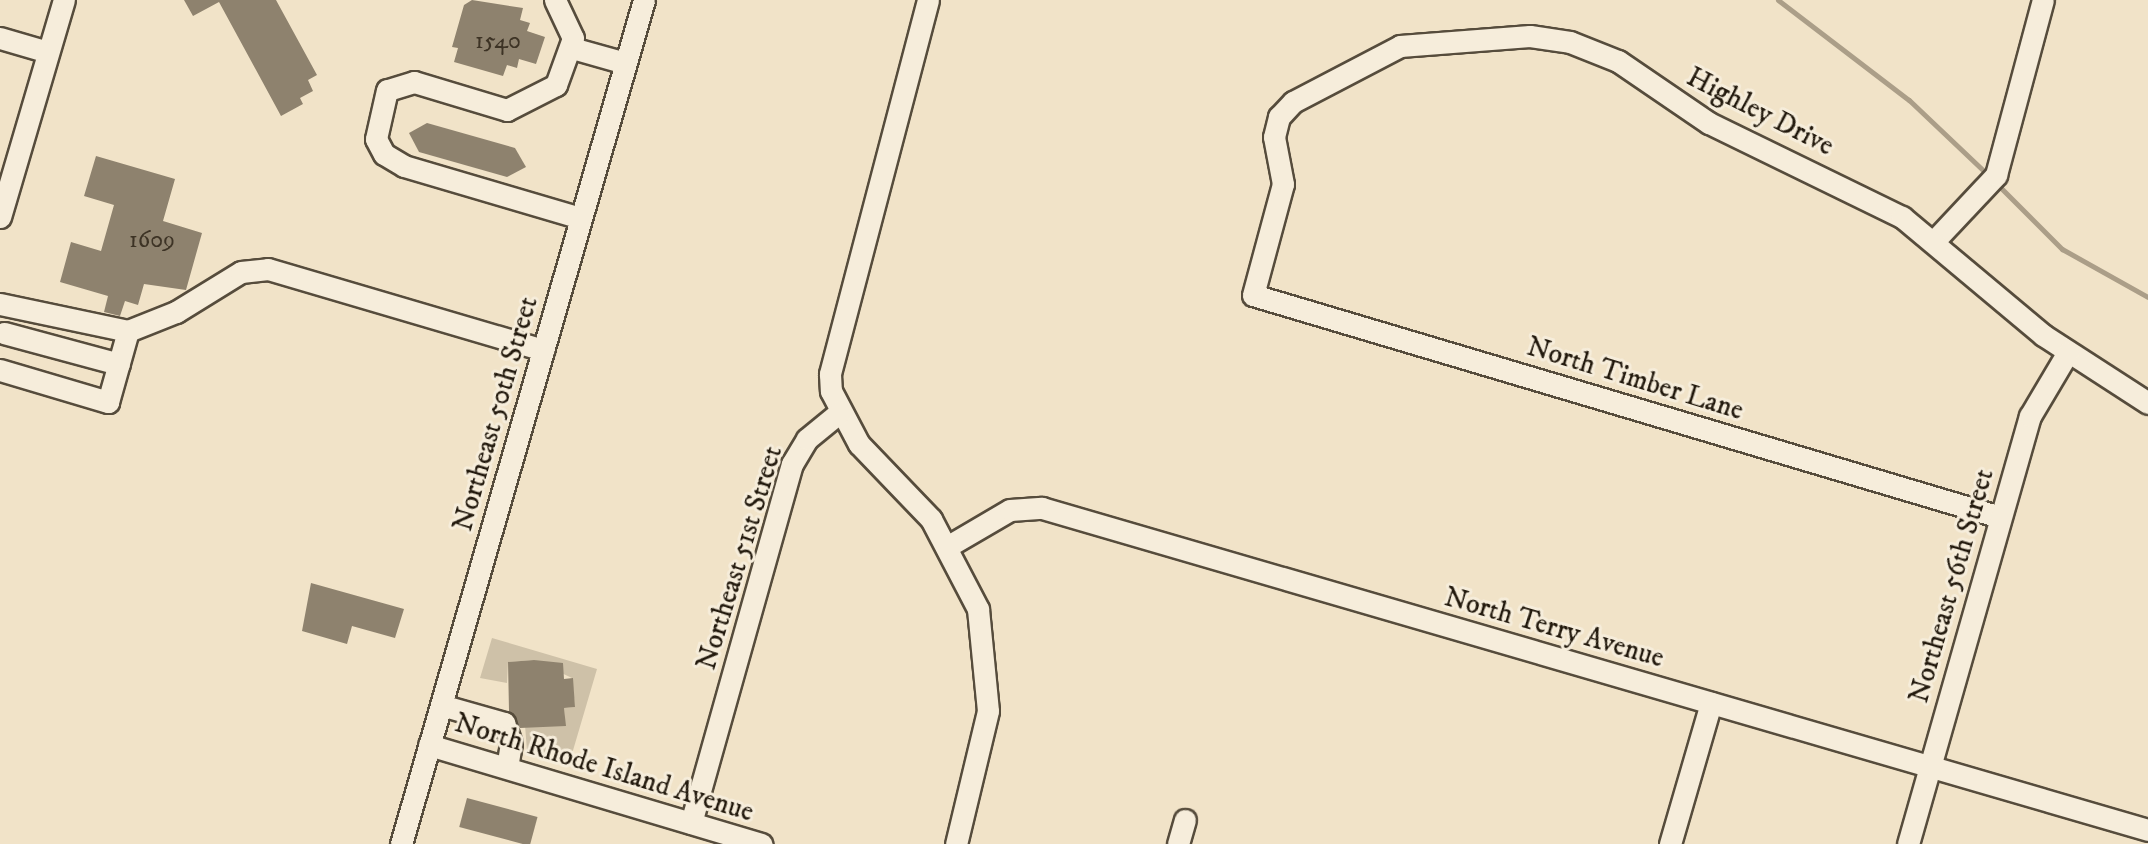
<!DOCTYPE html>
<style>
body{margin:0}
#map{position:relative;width:2148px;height:844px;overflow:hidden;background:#f1e3c8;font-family:"IM FELL DW Pica",serif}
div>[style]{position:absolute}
.green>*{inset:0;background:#cec1a8}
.stream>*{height:5px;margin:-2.5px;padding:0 2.5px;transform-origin:2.5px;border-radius:2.5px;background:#ab9e88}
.building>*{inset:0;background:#8e826e;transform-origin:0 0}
.roads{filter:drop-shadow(2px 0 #564c3c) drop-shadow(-2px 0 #564c3c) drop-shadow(0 2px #564c3c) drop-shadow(0 -2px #564c3c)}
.minor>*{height:21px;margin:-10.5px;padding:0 10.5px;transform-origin:10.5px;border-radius:10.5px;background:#f6eddb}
span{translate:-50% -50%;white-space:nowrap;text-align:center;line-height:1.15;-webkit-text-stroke:6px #f6eddb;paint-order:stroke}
.number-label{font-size:24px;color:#3d3325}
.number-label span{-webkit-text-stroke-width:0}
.street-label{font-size:28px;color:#22190d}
</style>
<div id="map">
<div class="green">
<div style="clip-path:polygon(492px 638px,597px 669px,569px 764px,527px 751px,525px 725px,565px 725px,564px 708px,575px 707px,572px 678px,534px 660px,508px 662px,507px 683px,480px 678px)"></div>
</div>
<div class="stream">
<div style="left:1778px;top:0;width:165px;rotate:37.4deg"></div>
<div style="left:1909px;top:100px;width:109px;rotate:43.5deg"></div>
<div style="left:1995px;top:182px;width:95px;rotate:45deg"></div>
<div style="left:2062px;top:249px;width:98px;rotate:29.2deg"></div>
</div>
<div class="building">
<div style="clip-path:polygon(184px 0,276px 0,317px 75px,308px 80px,313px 91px,300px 98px,303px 104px,281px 116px,219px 2px,193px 16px)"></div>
<div style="clip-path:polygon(472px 0,523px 8px,520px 20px,530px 23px,527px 31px,545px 37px,536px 64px,519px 59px,517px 68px,507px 65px,503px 76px,454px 62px,458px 48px,452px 47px,464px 5px)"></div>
<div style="clip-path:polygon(427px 123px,515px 148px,526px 167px,507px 177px,419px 152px,409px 133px)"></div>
<div style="clip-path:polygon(96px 156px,175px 179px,163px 221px,202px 233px,186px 290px,144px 284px,138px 305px,125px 301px,120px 316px,104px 312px,108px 296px,60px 282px,71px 242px,101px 251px,114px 205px,84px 196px)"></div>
<div style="clip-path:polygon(311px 583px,404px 609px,395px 638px,352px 626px,347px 644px,302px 631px)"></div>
<div style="clip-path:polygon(534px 660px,563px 663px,564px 679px,573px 678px,575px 707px,564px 708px,566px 726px,520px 728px,509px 711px,508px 662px)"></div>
<div style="left:467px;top:798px;width:73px;height:30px;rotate:15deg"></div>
</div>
<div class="roads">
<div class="minor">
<div style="left:555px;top:0;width:42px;rotate:64.7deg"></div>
<div style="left:573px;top:38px;width:50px;rotate:109.9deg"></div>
<div style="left:556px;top:85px;width:55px;rotate:153deg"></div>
<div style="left:507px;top:110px;width:97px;rotate:-163.2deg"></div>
<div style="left:414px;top:82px;width:28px;rotate:163deg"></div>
<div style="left:387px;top:90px;width:50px;rotate:102.7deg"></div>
<div style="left:376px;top:139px;width:17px;rotate:62deg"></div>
<div style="left:384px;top:154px;width:23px;rotate:31deg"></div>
<div style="left:404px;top:166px;width:184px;rotate:16.4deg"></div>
<div style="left:928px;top:0;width:387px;rotate:104.7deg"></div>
<div style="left:830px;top:374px;width:17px;rotate:87deg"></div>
<div style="left:831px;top:391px;width:60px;rotate:62.2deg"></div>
<div style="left:859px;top:444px;width:104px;rotate:46.2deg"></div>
<div style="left:931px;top:519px;width:102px;rotate:62.4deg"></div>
<div style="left:978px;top:609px;width:102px;rotate:84.4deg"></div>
<div style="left:988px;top:711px;width:137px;rotate:103.5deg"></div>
<div style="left:0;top:38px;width:50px;rotate:16.3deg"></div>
<div style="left:572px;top:48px;width:55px;rotate:15.8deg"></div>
<div style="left:0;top:217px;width:226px;rotate:-73.6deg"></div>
<div style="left:1936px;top:239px;width:88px;rotate:-46.8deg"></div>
<div style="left:1996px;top:175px;width:181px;rotate:-75deg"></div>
<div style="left:0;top:304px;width:131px;rotate:11.9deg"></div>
<div style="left:128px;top:331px;width:52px;rotate:-21.6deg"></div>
<div style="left:176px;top:312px;width:76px;rotate:-31.6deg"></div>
<div style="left:241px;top:272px;width:27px;rotate:-6deg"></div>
<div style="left:268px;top:269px;width:287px;rotate:16.4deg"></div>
<div style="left:4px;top:333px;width:119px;rotate:15.1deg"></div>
<div style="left:0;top:370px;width:113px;rotate:16.5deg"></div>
<div style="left:108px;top:402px;width:74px;rotate:-74.3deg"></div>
<div style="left:2000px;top:517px;width:779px;rotate:-163.45deg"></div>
<div style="left:1253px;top:295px;width:115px;rotate:-74.9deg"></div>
<div style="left:1283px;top:184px;width:48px;rotate:-100.8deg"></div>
<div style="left:1274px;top:137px;width:21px;rotate:-76deg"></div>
<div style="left:1279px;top:117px;width:21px;rotate:-47deg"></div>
<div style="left:1293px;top:102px;width:121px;rotate:-27.6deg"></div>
<div style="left:1400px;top:46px;width:130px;rotate:-4.4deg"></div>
<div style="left:1530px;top:36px;width:40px;rotate:8.5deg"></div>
<div style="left:1570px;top:42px;width:52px;rotate:21.6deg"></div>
<div style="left:1618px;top:61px;width:110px;rotate:34.3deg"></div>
<div style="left:1709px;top:123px;width:215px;rotate:26deg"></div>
<div style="left:1902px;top:217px;width:184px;rotate:39.9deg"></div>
<div style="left:2043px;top:335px;width:125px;rotate:32.9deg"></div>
<div style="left:950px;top:545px;width:69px;rotate:-30.3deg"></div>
<div style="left:1010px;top:510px;width:32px;rotate:-4deg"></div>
<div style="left:1042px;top:508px;width:1152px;rotate:16.23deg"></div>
<div style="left:441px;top:705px;width:66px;rotate:15.9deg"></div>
<div style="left:504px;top:723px;width:21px;rotate:71deg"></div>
<div style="left:511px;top:743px;width:25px;rotate:99deg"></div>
<div style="left:429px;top:745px;width:347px;rotate:16.6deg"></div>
<div style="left:691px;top:823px;width:373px;rotate:-74.3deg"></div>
<div style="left:792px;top:464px;width:29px;rotate:-59deg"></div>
<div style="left:807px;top:439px;width:43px;rotate:-39.3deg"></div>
<div style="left:401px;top:844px;width:878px;rotate:-73.94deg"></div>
<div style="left:1178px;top:844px;width:25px;rotate:-74deg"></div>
<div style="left:1670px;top:844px;width:147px;rotate:-73.8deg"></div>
<div style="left:1908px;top:844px;width:445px;rotate:-74.1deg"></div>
<div style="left:2030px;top:416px;width:74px;rotate:-59.3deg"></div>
</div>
</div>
<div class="number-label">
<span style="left:498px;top:42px">1540</span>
<span style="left:152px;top:241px">1609</span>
</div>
<div class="street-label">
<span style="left:1760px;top:112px;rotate:27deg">Highley Drive</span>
<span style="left:1635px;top:379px;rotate:17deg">North Timber Lane</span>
<span style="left:496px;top:414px;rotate:-74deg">Northeast 50th Street</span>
<span style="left:740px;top:558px;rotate:-73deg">Northeast 51st Street</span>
<span style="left:1952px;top:586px;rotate:-74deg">Northeast 56th Street</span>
<span style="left:1554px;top:628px;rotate:16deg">North Terry Avenue</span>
<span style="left:604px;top:768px;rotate:17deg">North Rhode Island Avenue</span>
</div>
</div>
